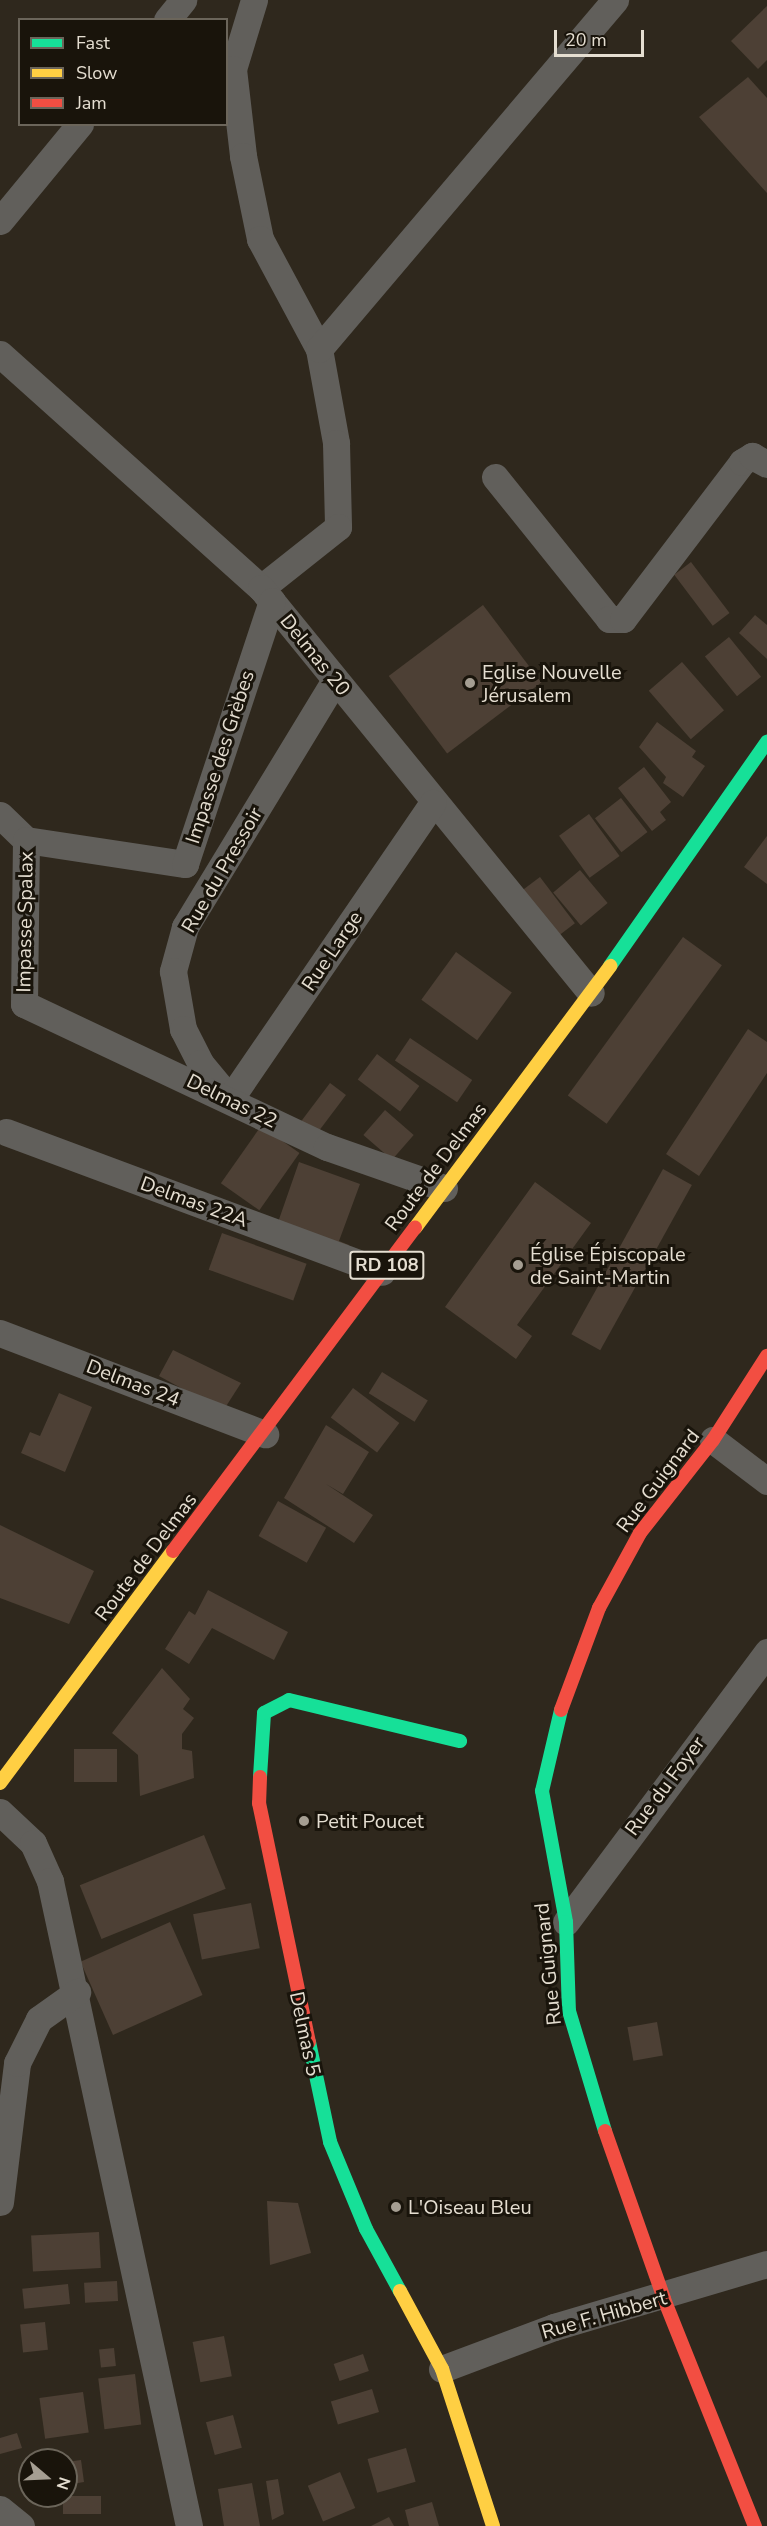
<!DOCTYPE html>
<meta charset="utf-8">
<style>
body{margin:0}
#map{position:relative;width:767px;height:2526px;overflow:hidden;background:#2f281d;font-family:"Nunito Sans",sans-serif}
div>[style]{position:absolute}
.building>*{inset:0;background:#4d4035;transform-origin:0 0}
.street>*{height:27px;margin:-13.5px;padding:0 13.5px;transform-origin:13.5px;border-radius:13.5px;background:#615f5b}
.fast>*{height:14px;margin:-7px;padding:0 7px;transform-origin:7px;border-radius:7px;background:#16e098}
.slow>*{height:14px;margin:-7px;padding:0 7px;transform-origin:7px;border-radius:7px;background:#ffcf43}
.jam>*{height:14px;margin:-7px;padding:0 7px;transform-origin:7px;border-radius:7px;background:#f24e42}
.dots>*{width:16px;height:16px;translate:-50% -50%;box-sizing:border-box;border:3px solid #19140b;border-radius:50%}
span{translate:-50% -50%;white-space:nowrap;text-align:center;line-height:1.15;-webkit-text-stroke:6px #19140b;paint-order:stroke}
.shield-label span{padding:2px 4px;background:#19140b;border:2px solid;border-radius:4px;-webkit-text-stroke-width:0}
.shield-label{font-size:18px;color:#e5ded1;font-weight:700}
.street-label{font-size:20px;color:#e5ded1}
.poi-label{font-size:20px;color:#e5ded1}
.left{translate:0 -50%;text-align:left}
.legend{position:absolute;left:18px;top:18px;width:210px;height:108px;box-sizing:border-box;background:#19140b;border:2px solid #6b655a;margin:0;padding:8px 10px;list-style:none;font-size:18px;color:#e5ded1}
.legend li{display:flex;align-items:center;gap:12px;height:30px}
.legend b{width:30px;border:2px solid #6b655a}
.north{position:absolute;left:18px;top:2448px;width:60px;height:60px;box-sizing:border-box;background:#19140b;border:2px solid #6b655a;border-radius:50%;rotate:109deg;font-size:16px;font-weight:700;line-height:24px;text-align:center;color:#e5ded1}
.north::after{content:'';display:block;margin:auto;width:21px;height:27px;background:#a59e92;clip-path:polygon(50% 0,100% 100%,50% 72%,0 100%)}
.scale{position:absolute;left:554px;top:30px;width:90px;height:27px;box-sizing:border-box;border:3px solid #e5ded1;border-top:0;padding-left:8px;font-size:18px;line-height:21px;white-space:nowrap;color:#e5ded1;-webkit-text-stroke:4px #19140b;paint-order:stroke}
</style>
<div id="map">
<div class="building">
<div style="clip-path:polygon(767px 6px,767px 60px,758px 69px,731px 41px)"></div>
<div style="clip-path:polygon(748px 77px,767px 98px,767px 193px,699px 117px)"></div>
<div style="left:691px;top:562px;width:64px;height:21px;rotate:53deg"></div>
<div style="left:483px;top:605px;width:97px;height:118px;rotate:53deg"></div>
<div style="clip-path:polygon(755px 615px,767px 625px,767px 659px,739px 633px)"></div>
<div style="left:729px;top:637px;width:51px;height:31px;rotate:51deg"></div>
<div style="left:682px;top:662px;width:64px;height:44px;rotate:49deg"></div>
<div style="clip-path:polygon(657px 722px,696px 751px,692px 757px,705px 766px,683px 797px,663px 783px,666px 777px,639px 747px)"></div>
<div style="clip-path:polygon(644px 767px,671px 802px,660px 812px,666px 820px,652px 831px,618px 788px)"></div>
<div style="left:621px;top:798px;width:43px;height:33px;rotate:52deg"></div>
<div style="left:589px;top:814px;width:52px;height:37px;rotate:54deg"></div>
<div style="clip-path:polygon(767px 836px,767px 884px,744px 867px)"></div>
<div style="left:580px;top:870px;width:43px;height:35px;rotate:50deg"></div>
<div style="left:540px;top:877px;width:58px;height:30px;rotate:53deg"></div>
<div style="left:683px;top:937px;width:48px;height:196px;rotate:36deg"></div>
<div style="left:456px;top:952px;width:69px;height:59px;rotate:36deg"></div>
<div style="clip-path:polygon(748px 1029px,767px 1042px,767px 1073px,699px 1176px,666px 1154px)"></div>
<div style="left:410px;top:1038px;width:75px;height:27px;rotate:34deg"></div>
<div style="left:377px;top:1054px;width:53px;height:32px;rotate:37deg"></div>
<div style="left:330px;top:1083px;width:20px;height:52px;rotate:37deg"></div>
<div style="left:385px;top:1110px;width:38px;height:33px;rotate:41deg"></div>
<div style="left:261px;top:1126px;width:47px;height:70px;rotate:35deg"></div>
<div style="clip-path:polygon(299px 1162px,360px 1184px,339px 1241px,349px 1245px,346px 1253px,276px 1228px)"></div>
<div style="left:663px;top:1169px;width:33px;height:189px;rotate:29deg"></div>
<div style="clip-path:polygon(535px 1182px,591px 1223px,517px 1325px,532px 1336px,516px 1359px,445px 1307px)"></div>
<div style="left:222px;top:1233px;width:90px;height:39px;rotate:20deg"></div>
<div style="clip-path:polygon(173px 1350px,241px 1383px,223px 1411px,159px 1376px)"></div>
<div style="left:382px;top:1372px;width:54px;height:25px;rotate:32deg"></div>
<div style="left:353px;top:1388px;width:58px;height:37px;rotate:37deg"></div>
<div style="clip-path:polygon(59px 1393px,92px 1407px,65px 1472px,21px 1453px,30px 1432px,40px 1436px)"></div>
<div style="clip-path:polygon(326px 1425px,369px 1452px,343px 1494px,326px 1484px,373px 1515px,354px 1543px,284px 1498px)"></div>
<div style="left:278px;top:1501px;width:55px;height:40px;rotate:29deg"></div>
<div style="clip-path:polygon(0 1525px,94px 1571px,69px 1624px,0 1598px)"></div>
<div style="clip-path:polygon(208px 1590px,288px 1632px,274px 1660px,212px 1628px,189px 1664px,165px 1649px,189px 1611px,195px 1615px)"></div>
<div style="clip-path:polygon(162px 1668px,190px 1699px,183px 1709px,194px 1718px,182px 1734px,182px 1749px,192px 1751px,194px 1778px,140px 1796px,138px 1755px,112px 1733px)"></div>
<div style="left:74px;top:1749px;width:43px;height:33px"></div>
<div style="left:204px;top:1835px;width:58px;height:134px;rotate:68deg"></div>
<div style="left:251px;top:1903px;width:46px;height:59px;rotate:79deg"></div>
<div style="left:170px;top:1922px;width:80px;height:98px;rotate:66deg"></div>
<div style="left:657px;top:2022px;width:34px;height:30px;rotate:80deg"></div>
<div style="clip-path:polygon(267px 2201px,298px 2203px,311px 2253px,270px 2265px)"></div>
<div style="left:99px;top:2232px;width:36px;height:68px;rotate:87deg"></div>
<div style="left:117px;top:2281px;width:20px;height:33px;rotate:87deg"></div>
<div style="left:68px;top:2284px;width:20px;height:46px;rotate:84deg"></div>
<div style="left:45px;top:2322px;width:28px;height:25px;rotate:84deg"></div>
<div style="left:224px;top:2336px;width:41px;height:32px;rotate:79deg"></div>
<div style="left:114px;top:2348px;width:18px;height:15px;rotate:84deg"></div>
<div style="left:363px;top:2354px;width:18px;height:31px;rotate:71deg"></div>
<div style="left:135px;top:2374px;width:51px;height:37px;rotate:83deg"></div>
<div style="left:372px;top:2389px;width:24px;height:43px;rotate:73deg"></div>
<div style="left:83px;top:2392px;width:41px;height:44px;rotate:82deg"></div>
<div style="left:233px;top:2415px;width:34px;height:28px;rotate:75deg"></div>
<div style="clip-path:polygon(17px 2433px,22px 2448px,0 2454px,0 2438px)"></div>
<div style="left:406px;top:2448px;width:35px;height:40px;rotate:74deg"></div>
<div style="clip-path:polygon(81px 2460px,84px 2482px,66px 2485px,66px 2462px)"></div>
<div style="left:340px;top:2472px;width:39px;height:35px;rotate:67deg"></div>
<div style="clip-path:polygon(278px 2479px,284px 2514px,272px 2520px,266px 2481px)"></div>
<div style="clip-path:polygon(252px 2483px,260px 2526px,224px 2526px,218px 2489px)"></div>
<div style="left:63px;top:2496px;width:38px;height:18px"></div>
<div style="clip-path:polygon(432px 2502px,439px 2526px,409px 2526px,405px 2510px)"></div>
<div style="clip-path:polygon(389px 2517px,394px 2526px,371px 2526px)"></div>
</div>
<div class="street">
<div style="left:254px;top:0;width:72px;rotate:106.9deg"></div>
<div style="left:233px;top:69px;width:88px;rotate:83.4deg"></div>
<div style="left:243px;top:156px;width:85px;rotate:78.4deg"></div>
<div style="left:260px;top:239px;width:125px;rotate:61.8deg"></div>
<div style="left:319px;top:349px;width:96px;rotate:79.7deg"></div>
<div style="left:336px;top:443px;width:84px;rotate:88.6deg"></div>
<div style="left:338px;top:527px;width:98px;rotate:141.6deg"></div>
<div style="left:167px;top:20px;width:26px;rotate:-51deg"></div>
<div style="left:0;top:221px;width:126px;rotate:-50.5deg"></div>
<div style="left:319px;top:349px;width:458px;rotate:-49.7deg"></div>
<div style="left:0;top:354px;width:351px;rotate:41.9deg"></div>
<div style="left:261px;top:588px;width:522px;rotate:50.83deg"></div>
<div style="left:495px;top:477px;width:182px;rotate:51.2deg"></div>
<div style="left:609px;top:619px;width:14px"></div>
<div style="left:623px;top:619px;width:197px;rotate:-52.8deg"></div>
<div style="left:742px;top:462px;width:12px;rotate:-31deg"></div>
<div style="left:752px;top:456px;width:17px;rotate:28deg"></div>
<div style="left:335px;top:680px;width:289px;rotate:121.3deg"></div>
<div style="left:185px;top:927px;width:46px;rotate:105.3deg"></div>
<div style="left:173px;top:971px;width:59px;rotate:80.2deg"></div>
<div style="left:183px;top:1029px;width:38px;rotate:63deg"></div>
<div style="left:200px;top:1063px;width:47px;rotate:50.2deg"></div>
<div style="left:230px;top:1099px;width:359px;rotate:-55.6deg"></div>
<div style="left:0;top:815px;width:36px;rotate:44deg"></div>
<div style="left:26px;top:840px;width:164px;rotate:90.7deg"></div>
<div style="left:24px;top:1004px;width:335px;rotate:25.3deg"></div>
<div style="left:327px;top:1147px;width:124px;rotate:19.3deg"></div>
<div style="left:26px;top:840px;width:161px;rotate:8.6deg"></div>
<div style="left:185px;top:864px;width:277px;rotate:-71.7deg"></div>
<div style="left:6px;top:1132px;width:401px;rotate:20.4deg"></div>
<div style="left:0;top:1333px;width:284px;rotate:20.9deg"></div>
<div style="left:713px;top:1440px;width:68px;rotate:37.2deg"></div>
<div style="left:0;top:1812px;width:45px;rotate:43.2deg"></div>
<div style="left:33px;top:1843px;width:42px;rotate:65.9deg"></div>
<div style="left:50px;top:1881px;width:660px;rotate:77.84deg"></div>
<div style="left:566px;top:1922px;width:337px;rotate:-53.3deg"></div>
<div style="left:0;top:2202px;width:140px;rotate:-83deg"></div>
<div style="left:17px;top:2063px;width:49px;rotate:-63.4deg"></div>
<div style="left:39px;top:2019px;width:47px;rotate:-35.4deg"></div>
<div style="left:442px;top:2369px;width:120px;rotate:-20.6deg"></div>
<div style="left:554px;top:2327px;width:222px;rotate:-16.5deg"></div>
<div style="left:0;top:2509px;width:27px;rotate:39deg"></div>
</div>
<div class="fast">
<div style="left:610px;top:966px;width:274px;rotate:-55deg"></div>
<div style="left:561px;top:1710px;width:83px;rotate:103.2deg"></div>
<div style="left:542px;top:1791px;width:133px;rotate:79.6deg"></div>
<div style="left:566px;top:1922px;width:89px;rotate:88.1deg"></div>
<div style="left:569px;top:2011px;width:125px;rotate:73.3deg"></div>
<div style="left:260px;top:1777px;width:64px;rotate:-86.4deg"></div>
<div style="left:264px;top:1713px;width:28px;rotate:-27deg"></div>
<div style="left:289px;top:1700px;width:176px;rotate:13.5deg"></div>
<div style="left:309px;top:2042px;width:102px;rotate:78.1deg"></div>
<div style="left:330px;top:2142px;width:94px;rotate:67.5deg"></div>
<div style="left:366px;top:2229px;width:71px;rotate:61.3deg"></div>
</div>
<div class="slow">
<div style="left:415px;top:1228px;width:327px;rotate:-53.3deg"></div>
<div style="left:0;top:1783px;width:289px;rotate:-53.3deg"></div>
<div style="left:400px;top:2291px;width:89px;rotate:61.7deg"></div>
<div style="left:442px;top:2369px;width:165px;rotate:72deg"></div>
</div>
<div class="jam">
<div style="left:173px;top:1551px;width:404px;rotate:-53.2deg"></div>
<div style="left:561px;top:1710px;width:109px;rotate:-69.6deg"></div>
<div style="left:599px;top:1608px;width:85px;rotate:-61.3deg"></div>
<div style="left:640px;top:1533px;width:118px;rotate:-51.9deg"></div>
<div style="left:713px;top:1440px;width:100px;rotate:-57.3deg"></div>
<div style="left:260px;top:1777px;width:26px;rotate:92deg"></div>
<div style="left:259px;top:1803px;width:244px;rotate:78.2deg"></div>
<div style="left:605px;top:2131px;width:178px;rotate:70.6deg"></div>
<div style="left:664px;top:2299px;width:245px;rotate:68.2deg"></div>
</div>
<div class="dots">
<div style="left:470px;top:683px;background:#a59e92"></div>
<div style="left:518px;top:1265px;background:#a59e92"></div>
<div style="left:304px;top:1821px;background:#a59e92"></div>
<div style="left:396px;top:2207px;background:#a59e92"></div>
</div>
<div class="shield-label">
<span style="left:387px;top:1265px">RD 108</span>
</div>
<div class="street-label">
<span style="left:315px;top:655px;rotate:51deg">Delmas 20</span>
<span style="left:220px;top:757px;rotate:-72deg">Impasse des Grèbes</span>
<span style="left:222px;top:870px;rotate:-60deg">Rue du Pressoir</span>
<span style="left:25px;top:922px;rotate:-89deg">Impasse Spalax</span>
<span style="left:332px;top:951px;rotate:-56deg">Rue Large</span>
<span style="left:232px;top:1101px;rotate:26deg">Delmas 22</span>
<span style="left:436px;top:1167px;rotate:-53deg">Route de Delmas</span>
<span style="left:194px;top:1202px;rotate:20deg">Delmas 22A</span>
<span style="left:133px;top:1383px;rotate:21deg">Delmas 24</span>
<span style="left:658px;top:1481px;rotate:-53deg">Rue Guignard</span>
<span style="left:146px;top:1557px;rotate:-53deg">Route de Delmas</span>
<span style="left:665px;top:1786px;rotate:-53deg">Rue du Foyer</span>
<span style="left:548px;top:1964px;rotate:-96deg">Rue Guignard</span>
<span style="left:305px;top:2034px;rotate:78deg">Delmas 5</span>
<span style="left:604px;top:2315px;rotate:-16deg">Rue F. Hibbert</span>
</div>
<div class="poi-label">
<span class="left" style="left:482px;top:684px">Eglise Nouvelle<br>Jérusalem</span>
<span class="left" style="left:530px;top:1266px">Église Épiscopale<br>de Saint-Martin</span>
<span class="left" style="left:316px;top:1821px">Petit Poucet</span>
<span class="left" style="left:408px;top:2207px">L'Oiseau Bleu</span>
</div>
<ul class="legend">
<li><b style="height:8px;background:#16e098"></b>Fast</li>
<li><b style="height:8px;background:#ffcf43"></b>Slow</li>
<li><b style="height:8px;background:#f24e42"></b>Jam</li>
</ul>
<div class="north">N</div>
<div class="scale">20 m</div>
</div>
